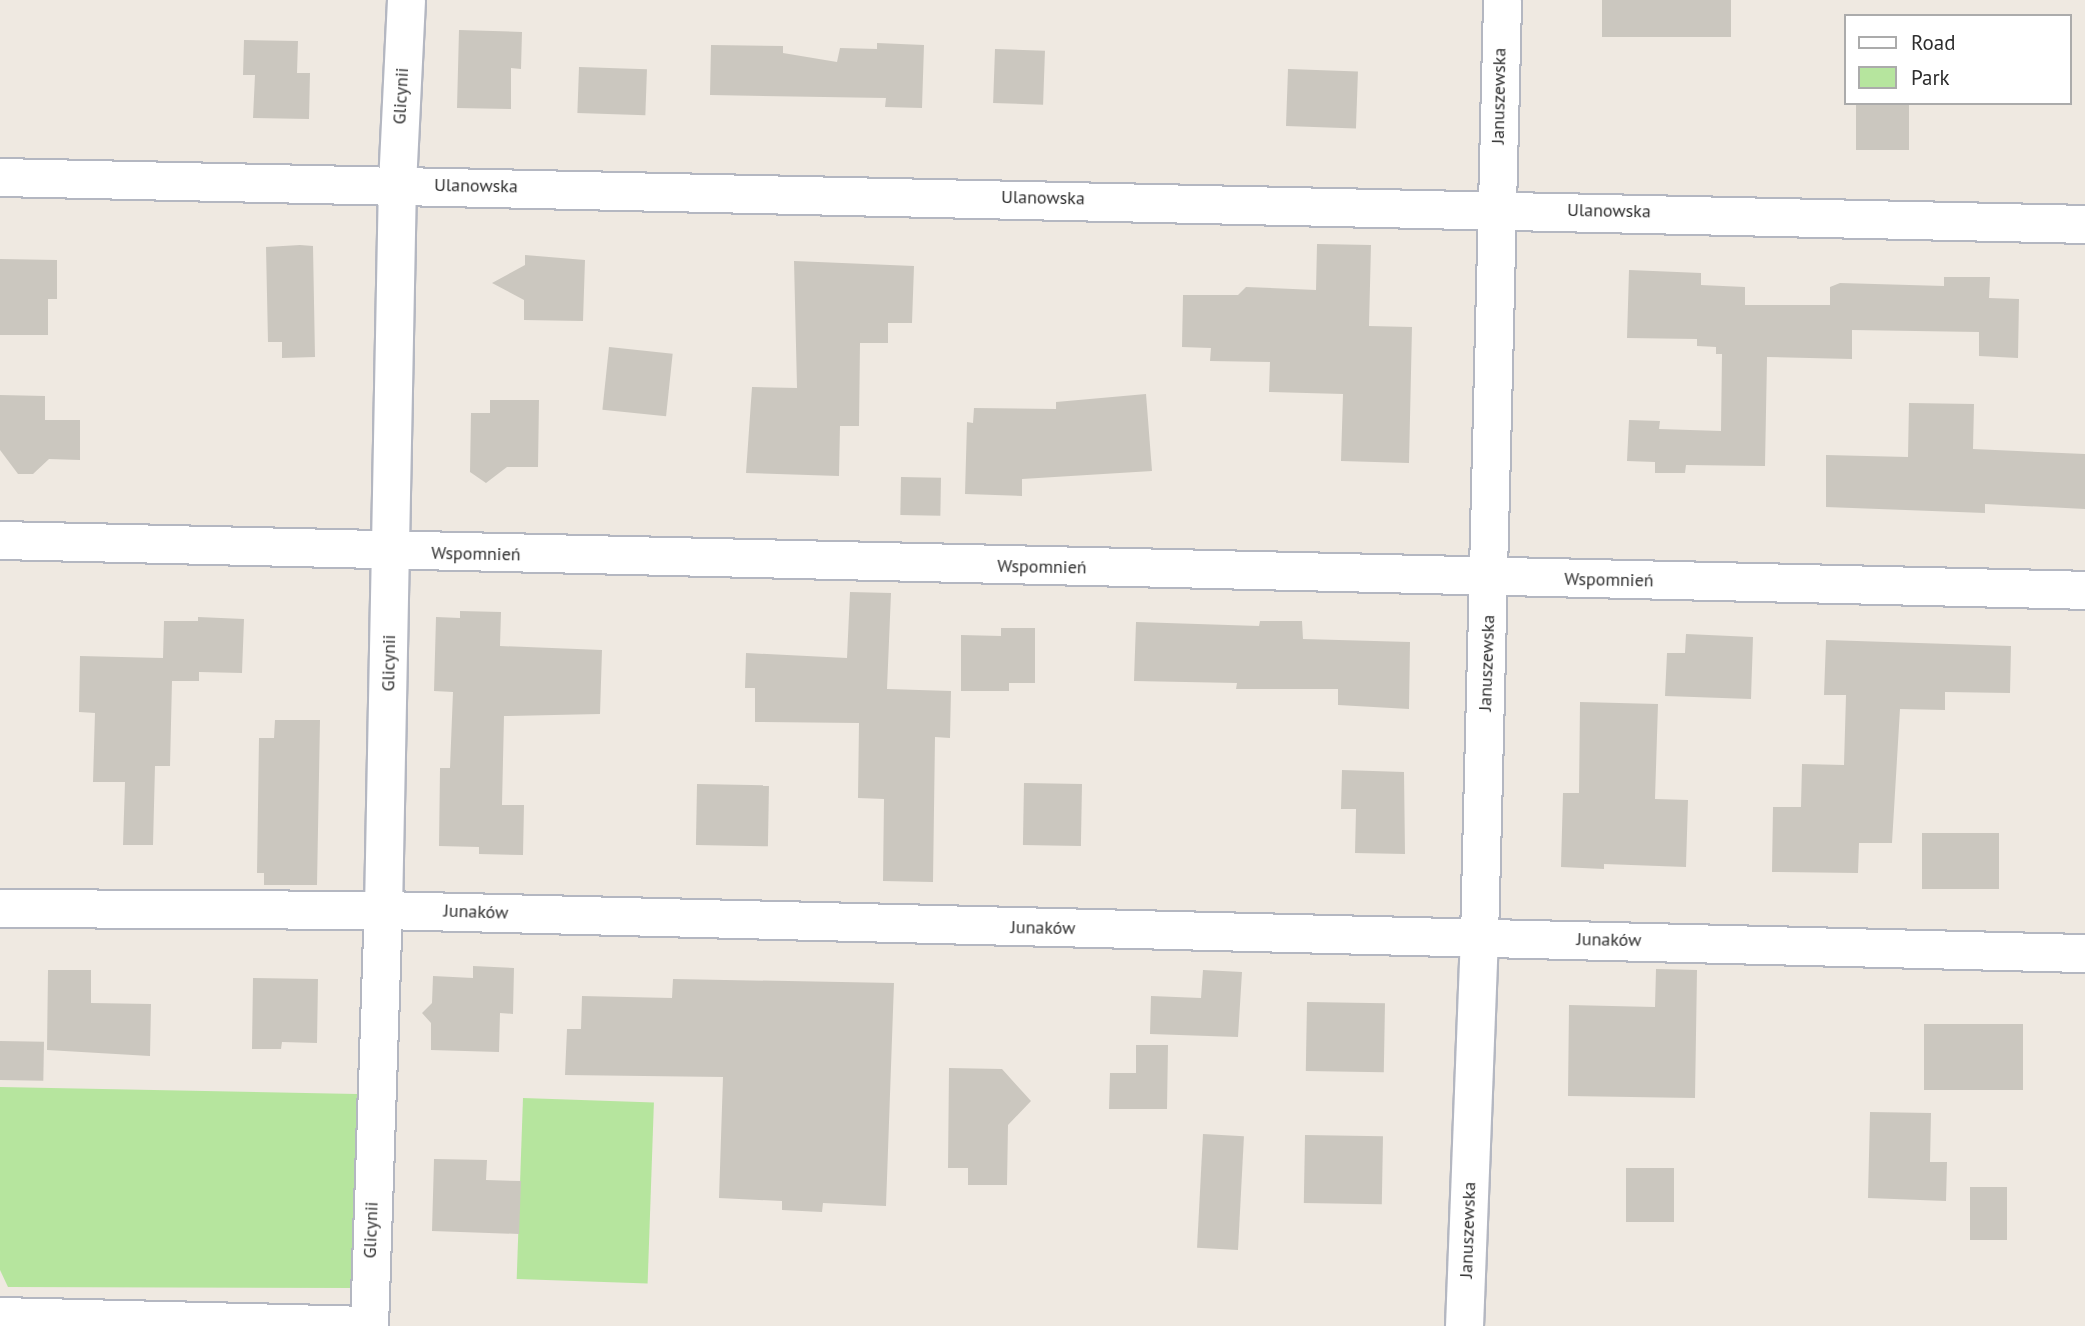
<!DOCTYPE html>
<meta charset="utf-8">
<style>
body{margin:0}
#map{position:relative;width:2085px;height:1326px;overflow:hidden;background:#efe9e1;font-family:"PT Sans",sans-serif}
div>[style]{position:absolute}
.green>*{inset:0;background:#b6e59e;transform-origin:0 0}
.building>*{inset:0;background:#cbc7bf;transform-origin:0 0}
.roads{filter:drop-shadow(2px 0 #b4b7c1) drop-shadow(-2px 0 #b4b7c1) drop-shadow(0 2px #b4b7c1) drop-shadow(0 -2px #b4b7c1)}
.street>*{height:37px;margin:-18.5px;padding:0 18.5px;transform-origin:18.5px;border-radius:18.5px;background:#fff}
.secondary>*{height:38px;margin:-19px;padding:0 19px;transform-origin:19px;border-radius:19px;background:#fff}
span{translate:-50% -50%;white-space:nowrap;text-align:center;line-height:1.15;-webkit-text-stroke:6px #fff;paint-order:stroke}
.street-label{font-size:18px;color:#2e2e2e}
.legend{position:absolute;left:1844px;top:14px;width:228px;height:91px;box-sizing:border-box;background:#fff;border:2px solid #ababab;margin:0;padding:9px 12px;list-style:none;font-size:21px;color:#2e2e2e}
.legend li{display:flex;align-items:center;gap:14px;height:35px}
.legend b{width:35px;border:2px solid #ababab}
</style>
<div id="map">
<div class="green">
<div style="clip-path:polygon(0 1087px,357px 1094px,353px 1288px,8px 1287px,0 1270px)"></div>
<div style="left:523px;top:1098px;width:131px;height:181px;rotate:2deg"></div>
</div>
<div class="building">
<div style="left:1602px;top:0;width:129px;height:37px"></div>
<div style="clip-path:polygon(459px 30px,522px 32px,521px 69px,511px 68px,511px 109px,457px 108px)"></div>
<div style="clip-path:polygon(244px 40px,298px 41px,297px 73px,310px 73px,309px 119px,253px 118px,255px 75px,243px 75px)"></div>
<div style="clip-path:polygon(877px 43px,924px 45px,922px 108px,885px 107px,886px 98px,710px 95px,711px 45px,783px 46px,783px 53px,837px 62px,840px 48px,877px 49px)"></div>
<div style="left:995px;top:49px;width:50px;height:54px;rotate:2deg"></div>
<div style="left:579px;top:67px;width:68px;height:46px;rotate:2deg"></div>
<div style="left:1288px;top:69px;width:70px;height:57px;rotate:2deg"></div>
<div style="left:1856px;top:103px;width:53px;height:47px"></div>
<div style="clip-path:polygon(1317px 244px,1371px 245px,1369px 326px,1412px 327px,1409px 463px,1341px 461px,1343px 394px,1269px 392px,1270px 362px,1210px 361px,1211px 348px,1182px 347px,1183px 295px,1238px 295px,1246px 287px,1316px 290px)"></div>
<div style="clip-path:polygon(300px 245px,313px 246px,315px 357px,282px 358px,282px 342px,268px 342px,266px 247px)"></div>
<div style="clip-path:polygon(525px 255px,585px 260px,583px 321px,524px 320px,524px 300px,492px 283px,525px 265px)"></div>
<div style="clip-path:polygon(0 259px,57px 260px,57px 299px,48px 299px,48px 335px,0 335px)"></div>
<div style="clip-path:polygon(794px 261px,914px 266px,912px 323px,888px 323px,888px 343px,860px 343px,859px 426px,840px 426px,839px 476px,746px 473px,752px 387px,797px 388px)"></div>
<div style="clip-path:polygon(1629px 270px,1701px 273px,1701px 285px,1745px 287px,1745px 305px,1830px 305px,1830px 287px,1840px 283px,1944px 286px,1944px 277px,1990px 277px,1989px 298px,2019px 299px,2018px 358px,1979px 356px,1979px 332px,1852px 330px,1852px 359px,1767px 357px,1765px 466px,1686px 465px,1685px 473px,1655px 473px,1655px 462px,1627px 461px,1629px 420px,1660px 421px,1659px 429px,1721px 431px,1722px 354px,1716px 354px,1716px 347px,1697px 346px,1697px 339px,1627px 338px)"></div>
<div style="left:609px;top:347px;width:64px;height:63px;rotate:6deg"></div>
<div style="clip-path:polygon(1146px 394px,1152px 471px,1022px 479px,1022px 496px,965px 494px,967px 422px,973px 423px,974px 408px,1056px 409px,1056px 402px)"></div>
<div style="clip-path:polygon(0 395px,45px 396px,45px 420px,80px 420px,80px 460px,49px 459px,33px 474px,18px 474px,0 450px)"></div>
<div style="clip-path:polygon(490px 400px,539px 400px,538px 467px,507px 467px,486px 483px,470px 472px,471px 413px,490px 413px)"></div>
<div style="clip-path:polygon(1909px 403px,1974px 404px,1973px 449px,2085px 454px,2085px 509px,1985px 504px,1985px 513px,1826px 507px,1826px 455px,1908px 457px)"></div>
<div style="left:901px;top:477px;width:40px;height:38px;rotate:1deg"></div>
<div style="clip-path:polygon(850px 592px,891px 593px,887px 689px,951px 691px,950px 738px,935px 737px,933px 882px,883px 881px,884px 799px,858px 798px,859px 723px,755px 722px,755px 688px,745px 688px,746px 653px,847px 658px)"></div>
<div style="clip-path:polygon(460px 611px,501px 612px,500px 646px,602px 650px,600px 714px,504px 716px,502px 805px,524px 805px,523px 855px,479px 854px,479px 847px,439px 846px,440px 768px,450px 768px,453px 692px,434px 691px,436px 617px,460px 618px)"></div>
<div style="clip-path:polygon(198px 617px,244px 619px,242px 673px,199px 672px,199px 681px,172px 681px,170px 766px,155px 766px,153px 845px,123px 845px,125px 782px,93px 782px,95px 713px,79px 712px,80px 656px,163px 658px,164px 621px,198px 621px)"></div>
<div style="clip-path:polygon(1260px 621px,1302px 621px,1303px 639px,1410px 642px,1409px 709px,1338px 705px,1338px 689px,1236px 689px,1237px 683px,1134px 681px,1136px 622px,1259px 626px)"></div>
<div style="clip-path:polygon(1001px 628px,1035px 628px,1035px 683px,1009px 683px,1009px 691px,961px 691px,961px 635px,1001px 636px)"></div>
<div style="clip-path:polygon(1686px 634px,1753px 637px,1751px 699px,1665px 696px,1667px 653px,1685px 653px)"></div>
<div style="clip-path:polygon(1826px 640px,2011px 646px,2010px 693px,1945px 692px,1945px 710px,1900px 709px,1892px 843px,1859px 843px,1858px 873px,1772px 872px,1773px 807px,1801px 807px,1802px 764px,1844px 765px,1846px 695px,1824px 695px)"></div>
<div style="clip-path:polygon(1580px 702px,1658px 704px,1655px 799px,1688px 800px,1686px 867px,1604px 864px,1604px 869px,1561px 867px,1563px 793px,1579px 793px)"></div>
<div style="clip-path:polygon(275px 720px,320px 720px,317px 885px,264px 885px,264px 873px,257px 873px,259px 738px,274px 738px)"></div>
<div style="clip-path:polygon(1342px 770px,1404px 772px,1405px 854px,1355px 853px,1356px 809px,1341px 809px)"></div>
<div style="left:1024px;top:783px;width:58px;height:62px;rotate:1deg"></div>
<div style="left:697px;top:784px;width:72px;height:61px;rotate:1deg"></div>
<div style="left:1922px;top:833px;width:77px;height:56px"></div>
<div style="clip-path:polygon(473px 966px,514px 968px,513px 1014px,500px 1013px,499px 1052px,431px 1050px,431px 1023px,422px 1013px,432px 1003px,433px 976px,473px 978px)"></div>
<div style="clip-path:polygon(1656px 969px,1697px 970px,1695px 1098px,1568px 1096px,1569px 1005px,1655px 1007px)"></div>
<div style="clip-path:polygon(48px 970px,91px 970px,91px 1003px,151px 1004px,150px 1056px,47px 1050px)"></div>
<div style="clip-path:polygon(1203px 970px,1242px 972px,1238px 1037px,1150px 1034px,1151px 996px,1201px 998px)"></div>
<div style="clip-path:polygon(253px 978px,318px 979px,317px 1043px,282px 1042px,281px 1049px,252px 1049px)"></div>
<div style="clip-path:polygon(673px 979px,894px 983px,886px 1206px,823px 1203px,822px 1212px,782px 1210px,782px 1201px,719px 1198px,723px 1077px,565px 1075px,567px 1029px,581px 1029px,582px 996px,672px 998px)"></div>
<div style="left:1307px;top:1002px;width:78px;height:69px;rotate:1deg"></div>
<div style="left:1924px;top:1024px;width:99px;height:66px"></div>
<div style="left:0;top:1041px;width:44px;height:39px;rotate:1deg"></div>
<div style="clip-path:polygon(1136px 1045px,1168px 1045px,1167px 1109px,1109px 1109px,1110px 1073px,1136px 1073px)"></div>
<div style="clip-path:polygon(949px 1068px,1002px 1069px,1031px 1101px,1008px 1125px,1007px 1185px,968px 1185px,968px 1168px,948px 1168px)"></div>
<div style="clip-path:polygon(1870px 1112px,1931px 1113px,1930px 1162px,1947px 1162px,1946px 1201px,1868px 1198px)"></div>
<div style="left:1203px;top:1134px;width:41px;height:114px;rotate:3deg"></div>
<div style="left:1305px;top:1135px;width:78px;height:68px;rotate:1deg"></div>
<div style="clip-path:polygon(434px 1159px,487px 1160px,486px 1180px,521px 1181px,519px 1234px,432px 1231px)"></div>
<div style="left:1626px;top:1168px;width:48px;height:54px"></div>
<div style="left:1970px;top:1187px;width:37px;height:53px"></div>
</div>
<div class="roads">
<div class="street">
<div style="left:0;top:177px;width:2086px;rotate:1.29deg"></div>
<div style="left:0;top:540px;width:2086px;rotate:1.37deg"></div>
<div style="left:0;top:908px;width:383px;rotate:0.3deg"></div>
<div style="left:383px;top:910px;width:1703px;rotate:1.45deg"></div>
<div style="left:369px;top:1326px;width:416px;rotate:-88.1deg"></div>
<div style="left:383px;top:910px;width:726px;rotate:-88.9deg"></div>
<div style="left:397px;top:184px;width:184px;rotate:-87.2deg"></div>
<div style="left:1464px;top:1326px;width:389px;rotate:-87.8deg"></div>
<div style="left:1479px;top:937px;width:937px;rotate:-88.59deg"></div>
</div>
<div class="secondary">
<div style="left:0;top:1317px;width:358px;rotate:1.4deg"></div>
</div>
</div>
<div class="street-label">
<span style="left:401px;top:96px;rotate:-87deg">Glicynii</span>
<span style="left:1499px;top:96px;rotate:-89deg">Januszewska</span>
<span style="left:476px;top:186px;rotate:1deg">Ulanowska</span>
<span style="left:1043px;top:198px;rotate:1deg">Ulanowska</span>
<span style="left:1609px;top:211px;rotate:1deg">Ulanowska</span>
<span style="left:476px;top:554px;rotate:1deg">Wspomnień</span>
<span style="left:1042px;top:567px;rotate:1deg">Wspomnień</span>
<span style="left:1609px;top:580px;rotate:1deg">Wspomnień</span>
<span style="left:389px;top:663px;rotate:-89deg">Glicynii</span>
<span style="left:1487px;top:663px;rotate:-88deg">Januszewska</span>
<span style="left:476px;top:912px;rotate:2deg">Junaków</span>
<span style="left:1043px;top:928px;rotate:1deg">Junaków</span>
<span style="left:1609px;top:940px;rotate:1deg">Junaków</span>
<span style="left:371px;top:1230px;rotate:-88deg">Glicynii</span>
<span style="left:1468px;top:1230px;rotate:-88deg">Januszewska</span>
</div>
<ul class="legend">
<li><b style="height:9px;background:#fff"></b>Road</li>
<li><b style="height:19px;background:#b6e59e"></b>Park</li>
</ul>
</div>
